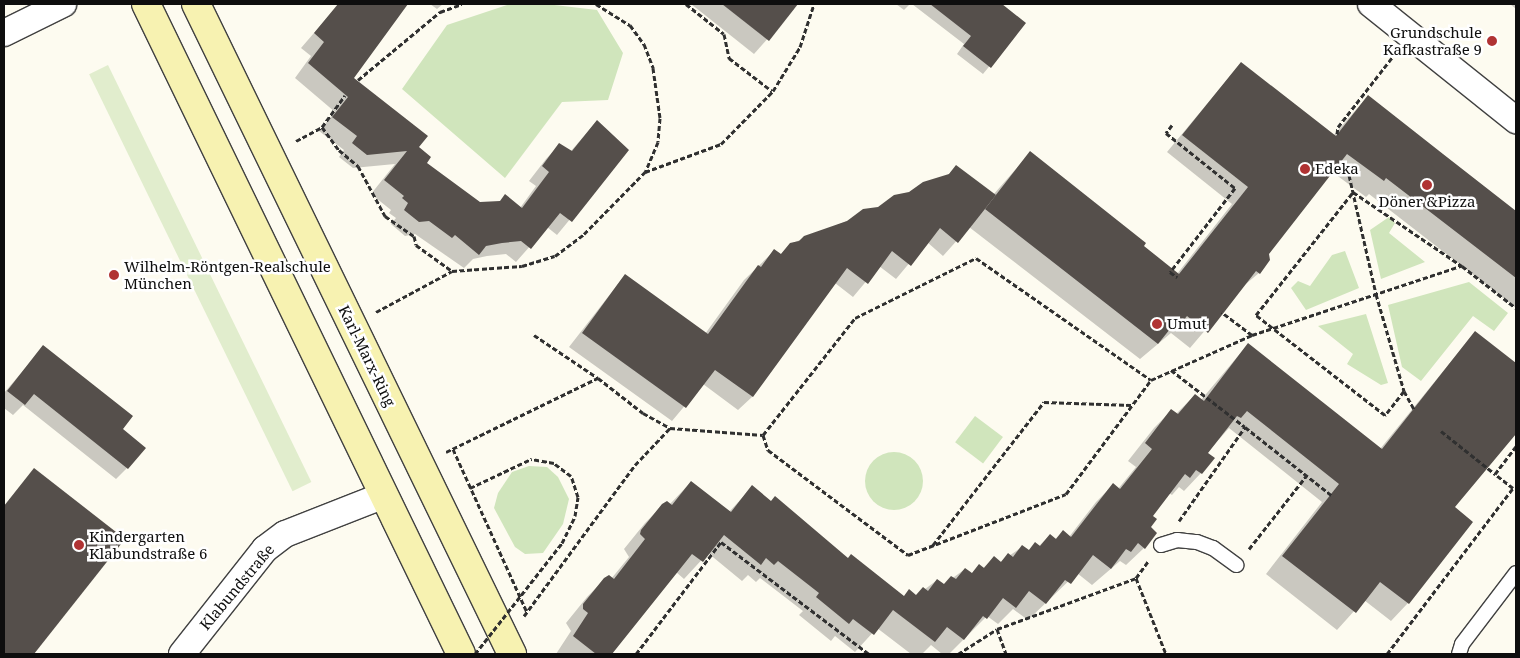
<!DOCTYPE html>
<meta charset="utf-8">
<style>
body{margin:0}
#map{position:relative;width:1520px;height:658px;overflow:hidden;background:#fdfbf0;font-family:"Noto Serif",serif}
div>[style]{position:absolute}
.green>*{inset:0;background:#d0e5bc;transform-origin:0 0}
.round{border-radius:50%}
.pitch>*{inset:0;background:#e1edcd;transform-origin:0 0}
.shadow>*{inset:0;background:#0003}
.building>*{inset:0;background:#554f4b}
.path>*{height:3px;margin-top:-1.5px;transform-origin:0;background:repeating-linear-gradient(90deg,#303030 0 5px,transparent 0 7.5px)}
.roads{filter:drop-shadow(1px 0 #414141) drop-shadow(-1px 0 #414141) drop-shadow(0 1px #414141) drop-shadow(0 -1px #414141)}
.lane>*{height:14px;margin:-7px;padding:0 7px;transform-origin:7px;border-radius:7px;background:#fff}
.street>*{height:26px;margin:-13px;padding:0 13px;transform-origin:13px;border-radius:13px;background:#fff}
.secondary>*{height:28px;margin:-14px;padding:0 14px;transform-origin:14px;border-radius:14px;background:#f7f2b1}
.path-bridge>*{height:3px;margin-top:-1.5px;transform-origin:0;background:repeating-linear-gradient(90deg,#303030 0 5px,transparent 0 7.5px)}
.dots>*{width:14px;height:14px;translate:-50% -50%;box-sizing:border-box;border:2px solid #fff;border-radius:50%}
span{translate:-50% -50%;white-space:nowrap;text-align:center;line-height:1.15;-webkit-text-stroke:5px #fff;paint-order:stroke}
.poi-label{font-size:15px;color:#0e0e0e}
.right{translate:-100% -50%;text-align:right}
.left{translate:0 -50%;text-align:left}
.street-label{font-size:15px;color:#0e0e0e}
.frame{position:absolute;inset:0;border:5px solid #0e0e0e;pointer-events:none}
</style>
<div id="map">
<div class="green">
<div style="clip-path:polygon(510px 4px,546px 4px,597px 10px,623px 53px,608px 100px,562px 102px,505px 178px,402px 89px,447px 25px)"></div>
<div style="clip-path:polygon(1389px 217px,1395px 223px,1389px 233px,1425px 262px,1381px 279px,1370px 230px)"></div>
<div style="clip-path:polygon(1345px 251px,1359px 288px,1306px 310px,1291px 288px,1298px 281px,1310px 286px,1332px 255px)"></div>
<div style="clip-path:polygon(1469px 282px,1508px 313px,1494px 331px,1473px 316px,1421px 381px,1402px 367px,1388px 305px)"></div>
<div style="clip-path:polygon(1366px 314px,1388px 383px,1381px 385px,1347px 364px,1353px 354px,1318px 326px)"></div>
<div style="left:975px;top:416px;width:35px;height:33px;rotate:37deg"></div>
<div class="round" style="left:865px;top:452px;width:58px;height:58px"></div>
<div style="clip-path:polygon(529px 466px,547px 467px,558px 477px,569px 499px,563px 524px,543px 553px,525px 554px,515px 547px,494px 508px,498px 493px,512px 472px)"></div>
</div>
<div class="pitch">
<div style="left:108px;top:65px;width:464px;height:21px;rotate:64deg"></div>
</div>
<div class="shadow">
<div style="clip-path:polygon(339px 4px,407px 4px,353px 78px,417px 148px,426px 163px,480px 204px,520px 208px,536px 186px,529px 181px,546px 159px,559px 145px,571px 151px,597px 121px,627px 150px,557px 235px,547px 227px,516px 262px,506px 254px,487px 256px,473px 259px,464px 268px,415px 234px,405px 236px,391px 224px,396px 218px,389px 213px,391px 210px,371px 194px,395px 164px,353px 168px,339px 157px,344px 150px,319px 131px,335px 112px,295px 78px,311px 56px,301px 48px)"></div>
<div style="clip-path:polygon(430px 4px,443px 4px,437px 9px)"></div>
<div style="clip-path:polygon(691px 4px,788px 4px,794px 9px,754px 54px)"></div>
<div style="clip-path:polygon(896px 4px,910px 4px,904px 10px)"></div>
<div style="clip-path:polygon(912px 4px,999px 4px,1025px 23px,983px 74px,957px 54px,964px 44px)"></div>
<div style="clip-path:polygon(1510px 4px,1516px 4px,1516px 9px)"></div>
<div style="clip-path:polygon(1241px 63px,1333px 136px,1368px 96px,1516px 212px,1516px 308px,1369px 194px,1366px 197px,1331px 171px,1267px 253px,1259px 273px,1241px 288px,1190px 348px,1171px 333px,1140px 359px,969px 227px,943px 256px,927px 242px,896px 279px,879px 266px,853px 297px,835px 283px,752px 397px,738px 410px,703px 384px,672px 421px,569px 347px,625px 275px,705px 334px,744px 280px,774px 251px,780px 255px,790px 244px,879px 208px,947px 176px,956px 166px,993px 195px,1030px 153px,1177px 274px,1232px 204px,1167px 152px)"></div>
<div style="clip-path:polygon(1475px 332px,1516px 364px,1516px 430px,1453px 507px,1408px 603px,1391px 621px,1364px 600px,1337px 630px,1266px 574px,1322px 502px,1229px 428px,1207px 453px,1201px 473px,1184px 491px,1179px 487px,1172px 495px,1169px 493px,1151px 516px,1144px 548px,1126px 565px,1120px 561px,1092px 585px,1077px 573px,1028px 620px,1013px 609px,998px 624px,987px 616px,949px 654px,942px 654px,931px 645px,922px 654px,911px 654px,877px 628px,855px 652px,835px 636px,831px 641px,799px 615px,803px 611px,760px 578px,756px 582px,748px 575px,742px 581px,708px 553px,684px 579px,676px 572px,611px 654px,556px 654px,571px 631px,566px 623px,587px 597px,605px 579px,611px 579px,629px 557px,624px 549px,645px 523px,663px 505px,669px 505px,691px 482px,729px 512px,752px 487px,847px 560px,903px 597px,916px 596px,937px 580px,943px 585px,965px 569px,971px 574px,979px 566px,982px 569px,994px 558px,1000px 562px,1022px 547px,1028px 551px,1035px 543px,1039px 546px,1050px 535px,1055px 539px,1063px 532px,1069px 537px,1096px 502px,1113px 485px,1118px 489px,1136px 467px,1128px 461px,1154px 428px,1171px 411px,1176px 414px,1195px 395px,1201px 400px,1248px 344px,1380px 449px)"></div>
<div style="clip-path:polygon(44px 346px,121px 429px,127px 468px,116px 479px,23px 405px,13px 415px,4px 408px,4px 393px)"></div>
<div style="clip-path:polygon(34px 469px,123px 539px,32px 654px,4px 654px,4px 506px)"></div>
</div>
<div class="building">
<div style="clip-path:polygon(338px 4px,408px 4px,354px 78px,428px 136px,419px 147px,431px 157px,427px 163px,480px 202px,500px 201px,505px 194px,522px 208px,549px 172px,542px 166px,559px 143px,572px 151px,597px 120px,629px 150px,572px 222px,560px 213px,531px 249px,521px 241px,502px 243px,486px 246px,479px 255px,455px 235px,452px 238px,429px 221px,419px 222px,404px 210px,408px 203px,402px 198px,404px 196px,384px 180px,407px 151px,367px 155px,352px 143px,357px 136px,332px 117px,348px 97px,308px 63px,324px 42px,314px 33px)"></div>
<div style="clip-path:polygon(722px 4px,798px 4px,769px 41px)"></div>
<div style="clip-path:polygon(930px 4px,1002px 4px,1026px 23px,991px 68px,963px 46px,971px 36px)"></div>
<div style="clip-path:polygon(1241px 62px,1336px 136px,1368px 95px,1443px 154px,1516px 211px,1516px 278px,1386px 178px,1384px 181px,1347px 154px,1269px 254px,1270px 260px,1260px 274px,1256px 271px,1208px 333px,1187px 316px,1178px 327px,1174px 324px,1158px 344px,985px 209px,1030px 151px,1146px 243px,1144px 246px,1179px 274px,1248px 187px,1182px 135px)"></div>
<div style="clip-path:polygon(956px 165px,996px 195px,958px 243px,940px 228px,911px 266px,892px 251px,868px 284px,847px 268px,753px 397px,715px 370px,686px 408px,582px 333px,625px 274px,708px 334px,758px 265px,761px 267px,774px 249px,781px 254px,790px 243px,799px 241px,804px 236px,847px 221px,863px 209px,878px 207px,894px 195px,909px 192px,923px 182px,949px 174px)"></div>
<div style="clip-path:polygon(1475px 331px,1516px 363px,1516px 434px,1455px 507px,1473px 522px,1409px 604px,1380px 582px,1356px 613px,1282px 556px,1339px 484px,1247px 411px,1241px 418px,1237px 416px,1208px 453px,1215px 458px,1202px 474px,1196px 470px,1190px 478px,1185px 474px,1153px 516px,1157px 519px,1151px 527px,1157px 533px,1145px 549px,1138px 543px,1131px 552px,1126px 549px,1111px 569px,1093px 555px,1071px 584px,1065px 580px,1046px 604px,1029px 591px,1016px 608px,1003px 598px,987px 619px,983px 616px,964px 640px,947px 627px,935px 642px,893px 610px,874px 635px,853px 619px,849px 624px,816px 597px,819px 593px,778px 561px,774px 565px,766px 558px,761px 565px,724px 535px,703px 562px,692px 554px,612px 654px,596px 654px,573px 636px,588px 613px,583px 609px,583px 604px,604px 578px,609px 575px,614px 579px,645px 539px,640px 534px,641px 530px,662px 504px,667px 501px,672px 505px,691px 481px,731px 512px,752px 485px,771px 501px,775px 496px,848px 558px,851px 554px,904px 596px,909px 589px,916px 595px,923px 587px,928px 591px,937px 579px,944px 584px,951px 576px,956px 579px,965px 568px,972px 573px,979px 564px,984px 568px,994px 556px,1001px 562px,1008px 553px,1013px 557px,1022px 545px,1029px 550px,1035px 542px,1040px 546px,1050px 534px,1056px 539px,1063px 530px,1071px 537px,1113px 483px,1120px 489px,1152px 449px,1145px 443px,1171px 409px,1178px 414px,1195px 394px,1204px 401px,1248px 343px,1382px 449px)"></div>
<div style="clip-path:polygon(43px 345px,133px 416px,123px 429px,146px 448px,128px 469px,34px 394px,25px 405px,7px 391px)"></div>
<div style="clip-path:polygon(34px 468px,125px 539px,34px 654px,4px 654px,4px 506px)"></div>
</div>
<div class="path">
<div style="left:596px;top:4px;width:40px;rotate:32deg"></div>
<div style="left:630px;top:25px;width:24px;rotate:54deg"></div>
<div style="left:644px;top:44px;width:26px;rotate:69deg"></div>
<div style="left:653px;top:68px;width:50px;rotate:82deg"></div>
<div style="left:660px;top:118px;width:24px;rotate:95deg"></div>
<div style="left:658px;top:142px;width:33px;rotate:113deg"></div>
<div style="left:686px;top:4px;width:48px;rotate:38.3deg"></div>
<div style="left:724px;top:34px;width:25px;rotate:78deg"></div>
<div style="left:729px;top:58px;width:54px;rotate:37.5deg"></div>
<div style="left:358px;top:80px;width:107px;rotate:-39.7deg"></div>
<div style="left:440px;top:12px;width:23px;rotate:-20deg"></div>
<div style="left:1172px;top:125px;width:10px;rotate:127deg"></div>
<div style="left:1166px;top:133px;width:88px;rotate:38.6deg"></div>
<div style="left:1235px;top:188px;width:106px;rotate:127.7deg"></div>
<div style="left:1170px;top:272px;width:9px;rotate:36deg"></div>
<div style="left:322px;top:127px;width:29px;rotate:54deg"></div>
<div style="left:339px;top:150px;width:25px;rotate:40deg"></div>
<div style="left:358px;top:166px;width:57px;rotate:61.6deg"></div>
<div style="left:385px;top:216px;width:35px;rotate:35deg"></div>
<div style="left:414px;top:236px;width:9px;rotate:77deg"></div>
<div style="left:416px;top:245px;width:44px;rotate:35.8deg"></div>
<div style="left:1337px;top:134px;width:7px;rotate:-82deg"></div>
<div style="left:1338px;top:127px;width:91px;rotate:-52.1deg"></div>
<div style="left:296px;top:141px;width:30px;rotate:-28deg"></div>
<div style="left:322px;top:127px;width:39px;rotate:-54deg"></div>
<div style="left:1349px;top:175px;width:122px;rotate:77.2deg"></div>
<div style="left:1376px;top:294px;width:101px;rotate:73.9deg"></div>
<div style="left:1404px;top:391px;width:21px;rotate:61deg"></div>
<div style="left:376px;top:312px;width:86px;rotate:-28.3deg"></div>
<div style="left:452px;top:271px;width:70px;rotate:-4.1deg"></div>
<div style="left:522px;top:266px;width:34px;rotate:-17deg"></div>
<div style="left:555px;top:256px;width:36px;rotate:-37deg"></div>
<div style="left:584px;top:234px;width:87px;rotate:-45.5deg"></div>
<div style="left:645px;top:172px;width:81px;rotate:-20.2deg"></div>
<div style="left:721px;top:144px;width:74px;rotate:-45.5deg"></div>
<div style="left:773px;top:91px;width:52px;rotate:-58.5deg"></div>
<div style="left:800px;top:47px;width:45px;rotate:-72deg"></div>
<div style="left:534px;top:335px;width:77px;rotate:33.9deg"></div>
<div style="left:1252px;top:335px;width:220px;rotate:-18.3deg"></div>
<div style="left:1171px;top:370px;width:93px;rotate:37.6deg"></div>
<div style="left:1404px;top:391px;width:31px;rotate:128deg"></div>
<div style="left:1385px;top:415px;width:163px;rotate:-142.2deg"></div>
<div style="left:1256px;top:315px;width:157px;rotate:-51.7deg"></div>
<div style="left:1353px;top:192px;width:132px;rotate:34.2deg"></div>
<div style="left:1462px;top:266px;width:68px;rotate:37.9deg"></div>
<div style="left:1441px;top:431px;width:69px;rotate:38.5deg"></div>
<div style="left:763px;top:435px;width:16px;rotate:72deg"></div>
<div style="left:768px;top:450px;width:175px;rotate:36.9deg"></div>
<div style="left:908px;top:555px;width:169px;rotate:-21.1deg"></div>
<div style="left:1066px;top:494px;width:142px;rotate:-53.3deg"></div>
<div style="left:453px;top:449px;width:179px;rotate:65.6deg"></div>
<div style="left:446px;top:452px;width:169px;rotate:-26deg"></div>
<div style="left:598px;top:378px;width:57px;rotate:37.9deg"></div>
<div style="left:643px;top:413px;width:31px;rotate:29deg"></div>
<div style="left:470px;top:488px;width:68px;rotate:-25.4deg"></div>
<div style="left:1179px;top:521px;width:115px;rotate:-54.9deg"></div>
<div style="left:1245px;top:427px;width:110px;rotate:38.3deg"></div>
<div style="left:933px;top:545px;width:181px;rotate:-52.2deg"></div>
<div style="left:1044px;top:402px;width:87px;rotate:2deg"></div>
<div style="left:1249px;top:549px;width:94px;rotate:-51.9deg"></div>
<div style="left:1136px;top:578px;width:82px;rotate:68.5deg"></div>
<div style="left:524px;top:616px;width:187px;rotate:-53.7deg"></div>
<div style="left:635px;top:465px;width:51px;rotate:-46.6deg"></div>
<div style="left:670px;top:428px;width:93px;rotate:4.3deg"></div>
<div style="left:763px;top:435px;width:149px;rotate:-51.8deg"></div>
<div style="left:855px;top:318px;width:135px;rotate:-26.4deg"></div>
<div style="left:976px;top:258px;width:213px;rotate:34.9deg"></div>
<div style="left:1151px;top:380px;width:111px;rotate:-24deg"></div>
<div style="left:1252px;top:335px;width:38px;rotate:-143deg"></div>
<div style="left:997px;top:629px;width:27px;rotate:70deg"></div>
<div style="left:378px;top:654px;width:20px"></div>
<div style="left:636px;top:654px;width:141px;rotate:-52.8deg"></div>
<div style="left:721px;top:542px;width:186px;rotate:37.1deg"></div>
<div style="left:958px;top:654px;width:46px;rotate:-32.7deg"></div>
<div style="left:997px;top:629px;width:148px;rotate:-20.1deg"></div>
<div style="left:1136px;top:578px;width:22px;rotate:-54deg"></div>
<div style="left:1387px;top:654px;width:208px;rotate:-52.8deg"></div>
<div style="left:1513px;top:488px;width:23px;rotate:-142deg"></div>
<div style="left:1495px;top:474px;width:35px;rotate:-53deg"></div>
</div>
<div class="roads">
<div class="lane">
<div style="left:1161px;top:545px;width:17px;rotate:-17deg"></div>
<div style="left:1177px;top:540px;width:20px;rotate:6deg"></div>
<div style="left:1197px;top:542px;width:17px;rotate:21deg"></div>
<div style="left:1213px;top:548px;width:29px;rotate:36deg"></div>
<div style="left:1459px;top:654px;width:10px;rotate:-73deg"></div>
<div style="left:1462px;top:644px;width:89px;rotate:-52.7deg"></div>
</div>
<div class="street">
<div style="left:1371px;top:4px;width:186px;rotate:38.7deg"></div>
<div style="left:4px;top:33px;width:66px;rotate:-26.2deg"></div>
<div style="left:182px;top:654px;width:134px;rotate:-51.7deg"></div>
<div style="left:265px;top:549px;width:25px;rotate:-37deg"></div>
<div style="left:285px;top:534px;width:104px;rotate:-21.4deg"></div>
</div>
<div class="secondary">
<div style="left:146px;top:4px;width:722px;rotate:64.14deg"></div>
<div style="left:196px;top:4px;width:723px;rotate:64.07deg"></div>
</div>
</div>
<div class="path-bridge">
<div style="left:475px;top:654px;width:141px;rotate:-51.9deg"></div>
<div style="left:562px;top:543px;width:30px;rotate:-64deg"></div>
<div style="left:575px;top:516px;width:19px;rotate:-81deg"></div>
<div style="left:578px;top:497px;width:22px;rotate:-108deg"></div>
<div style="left:571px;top:476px;width:21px;rotate:-143deg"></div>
<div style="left:554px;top:463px;width:23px;rotate:-170deg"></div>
</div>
<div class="dots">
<div style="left:1492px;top:41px;background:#b03333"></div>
<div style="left:1305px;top:169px;background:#b03333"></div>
<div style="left:1427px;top:185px;background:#b03333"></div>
<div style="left:114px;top:275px;background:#b03333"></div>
<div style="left:1157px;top:324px;background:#b03333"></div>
<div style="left:79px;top:545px;background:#b03333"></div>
</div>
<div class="poi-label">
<span class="right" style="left:1482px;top:41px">Grundschule<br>Kafkastraße 9</span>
<span class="left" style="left:1315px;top:169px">Edeka</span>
<span style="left:1427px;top:202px">Döner &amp;Pizza</span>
<span class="left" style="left:124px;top:275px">Wilhelm-Röntgen-Realschule<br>München</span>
<span class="left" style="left:1167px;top:324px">Umut</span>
<span class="left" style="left:89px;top:545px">Kindergarten<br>Klabundstraße 6</span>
</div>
<div class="street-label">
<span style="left:367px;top:356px;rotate:64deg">Karl-Marx-Ring</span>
<span style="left:237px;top:587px;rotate:-50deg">Klabundstraße</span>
</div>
<div class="frame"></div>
</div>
